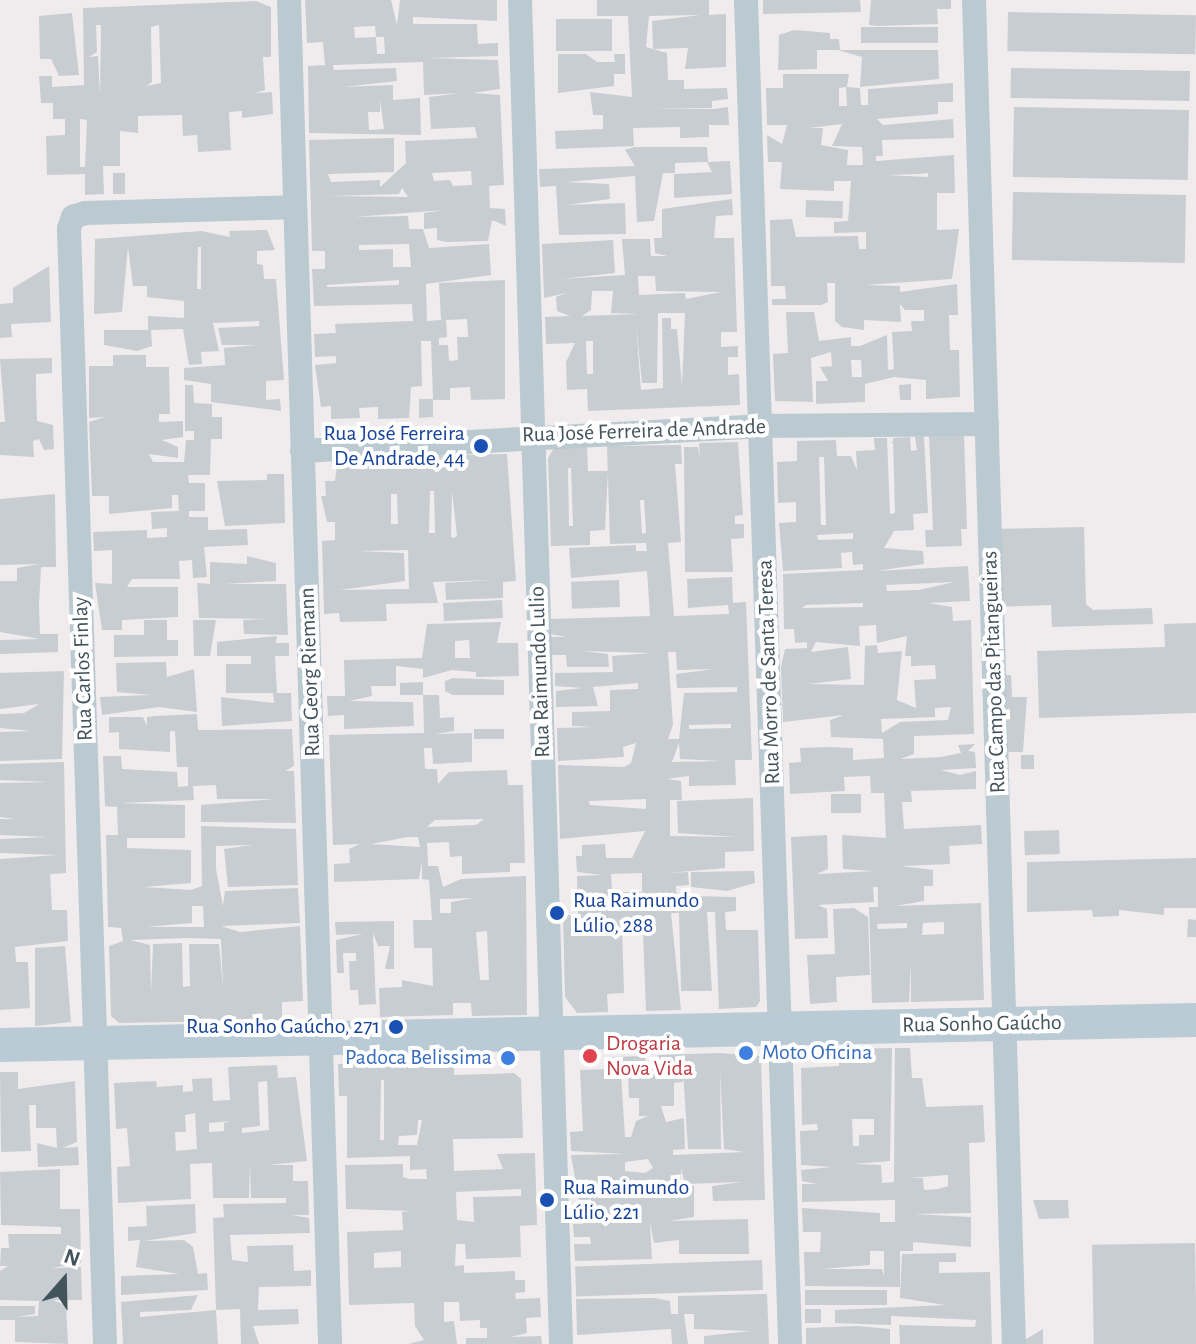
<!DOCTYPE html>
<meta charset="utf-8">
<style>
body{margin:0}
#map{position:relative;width:1196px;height:1344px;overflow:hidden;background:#f0eced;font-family:"Alegreya Sans",sans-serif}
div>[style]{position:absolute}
.building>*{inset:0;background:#c8cdd2;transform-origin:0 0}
.street>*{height:24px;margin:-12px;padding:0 12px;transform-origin:12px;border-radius:12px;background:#bbc9d1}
.secondary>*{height:34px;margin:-17px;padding:0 17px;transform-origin:17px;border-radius:17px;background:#bbcbd6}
.dots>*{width:22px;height:22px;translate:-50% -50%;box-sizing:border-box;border:4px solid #fff;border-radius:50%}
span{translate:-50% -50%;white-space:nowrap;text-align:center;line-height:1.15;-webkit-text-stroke:8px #fff;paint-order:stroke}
.street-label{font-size:22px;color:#43535c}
.transit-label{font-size:22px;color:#164399}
.right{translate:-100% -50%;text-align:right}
.left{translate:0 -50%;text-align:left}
.health-label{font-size:22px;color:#be3a42}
.shop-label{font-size:22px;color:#366cbe}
.north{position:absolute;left:24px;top:1240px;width:80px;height:80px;-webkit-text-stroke:6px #fff;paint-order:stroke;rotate:20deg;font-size:22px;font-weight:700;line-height:32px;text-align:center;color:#43535c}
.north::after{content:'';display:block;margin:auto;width:28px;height:36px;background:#43535c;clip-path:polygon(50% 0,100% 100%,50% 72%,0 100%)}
</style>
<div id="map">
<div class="building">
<div style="clip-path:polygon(evenodd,305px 0,391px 0,397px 25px,400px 0,497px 0,497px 21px,413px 17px,413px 24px,477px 24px,478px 44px,498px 43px,498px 56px,428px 58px,498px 60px,500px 89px,473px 93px,500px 95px,504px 185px,489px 186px,490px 208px,505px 209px,506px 226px,492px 220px,488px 241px,447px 242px,437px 240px,437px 228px,424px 229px,424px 213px,445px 210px,354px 217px,408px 216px,409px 229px,423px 229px,429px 248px,489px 244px,491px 275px,426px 284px,427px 321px,441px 320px,439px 283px,505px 280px,505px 399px,471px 400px,470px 387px,450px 388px,450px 400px,433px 400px,433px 417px,419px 418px,419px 399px,433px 399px,431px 341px,421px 341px,422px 386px,411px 387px,409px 418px,378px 419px,378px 407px,359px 408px,360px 418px,331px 419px,331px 406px,321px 407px,315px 365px,336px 363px,336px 356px,315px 357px,314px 334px,336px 333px,335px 324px,413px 321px,412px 304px,314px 306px,312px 269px,325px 269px,325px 251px,312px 251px,309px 140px,394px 138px,394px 172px,328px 174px,331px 182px,380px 180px,380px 187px,406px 163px,405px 141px,477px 138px,475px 127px,431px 129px,429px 97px,461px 93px,424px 95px,423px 62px,333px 65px,334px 70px,396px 68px,397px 81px,343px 87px,393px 85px,393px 100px,420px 98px,421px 135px,309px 133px,308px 66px,325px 65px,323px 42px,307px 43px,305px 0,375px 26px,376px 37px,384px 37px,385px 54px,377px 54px,376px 37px,355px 38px,354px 27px,375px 26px,305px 0,380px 100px,384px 129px,369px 130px,368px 112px,380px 112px,380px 100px,305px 0,471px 171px,472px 185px,453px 186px,450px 180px,434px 181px,432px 173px,471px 171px,305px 0,402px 188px,408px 197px,328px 196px,399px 194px,402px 188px,305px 0,409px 244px,411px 267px,393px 267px,393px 249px,359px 250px,359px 245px,409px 244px,305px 0,399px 280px,399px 285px,327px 287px,327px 285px,399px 280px,305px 0,467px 319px,468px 337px,457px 337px,458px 360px,449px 361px,448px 345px,439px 345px,439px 338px,447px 337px,446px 320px,467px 319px)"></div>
<div style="clip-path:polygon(597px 0,709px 0,709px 15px,726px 14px,726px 67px,685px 69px,688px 48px,653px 49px,652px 21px,700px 15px,649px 16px,646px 47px,667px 53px,668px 80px,684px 80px,684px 89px,727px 88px,728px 99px,712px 101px,712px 108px,647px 109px,714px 109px,728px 107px,729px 125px,709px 125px,709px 137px,680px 138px,680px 127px,633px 128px,634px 146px,556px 149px,555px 131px,603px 129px,603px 115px,593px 115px,590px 92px,632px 97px,628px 16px,597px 16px)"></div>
<div style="clip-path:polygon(763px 0,860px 0,861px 12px,763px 14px)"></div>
<div style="clip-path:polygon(871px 0,951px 0,951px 9px,937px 9px,938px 24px,877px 26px,869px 25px)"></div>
<div style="clip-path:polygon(evenodd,256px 1px,271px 7px,271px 57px,263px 57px,265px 90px,255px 93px,272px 92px,273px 114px,242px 118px,242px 111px,229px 112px,231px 150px,198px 152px,197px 135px,183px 136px,182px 115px,138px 116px,138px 133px,120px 131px,120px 166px,103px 166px,104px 194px,85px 195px,85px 174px,47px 175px,46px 136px,65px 135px,65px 119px,53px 119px,53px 103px,41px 103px,39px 76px,52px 76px,52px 87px,84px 85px,83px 8px,256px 1px,96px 25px,101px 25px,100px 94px,98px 56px,89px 57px,97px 52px,96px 25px,256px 1px,159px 25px,161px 83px,146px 86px,152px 82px,151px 27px,159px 25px,256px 1px,80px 119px,87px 120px,85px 167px,80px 167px,80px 119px)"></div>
<div style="left:1008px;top:12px;width:188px;height:39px;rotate:1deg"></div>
<div style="clip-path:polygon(72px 13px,79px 75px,59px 76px,51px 59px,40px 59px,39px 16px)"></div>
<div style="left:612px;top:19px;width:32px;height:56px;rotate:90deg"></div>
<div style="left:938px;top:27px;width:16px;height:77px;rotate:90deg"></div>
<div style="clip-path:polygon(794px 30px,830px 33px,830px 39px,839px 39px,840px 50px,938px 50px,939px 79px,860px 87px,862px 57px,838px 50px,817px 50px,817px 69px,778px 70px,779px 35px)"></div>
<div style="clip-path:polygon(558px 54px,586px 54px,597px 62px,615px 62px,614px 54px,625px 54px,625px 74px,614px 74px,614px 86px,558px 93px)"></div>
<div style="left:1011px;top:68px;width:179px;height:30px;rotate:1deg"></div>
<div style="clip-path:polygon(evenodd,783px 74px,849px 74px,847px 87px,860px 88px,861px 105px,868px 105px,868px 89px,953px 83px,953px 102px,938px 102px,938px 114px,877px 119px,883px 125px,953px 119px,954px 138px,882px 140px,883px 156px,876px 156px,876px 161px,954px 155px,955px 193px,937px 193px,937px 230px,959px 229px,952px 279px,865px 285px,900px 286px,900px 292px,957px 284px,958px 315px,949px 315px,950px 350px,959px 350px,960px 397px,926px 399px,926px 380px,894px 377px,865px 384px,865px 402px,816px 404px,816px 381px,828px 381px,820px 367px,832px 366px,831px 352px,811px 358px,813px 402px,775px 401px,773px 354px,788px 353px,786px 312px,814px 312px,819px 341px,851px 337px,851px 346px,860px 346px,887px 335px,888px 370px,894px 369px,892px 332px,912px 331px,911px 321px,924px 321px,924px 310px,905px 310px,900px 304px,901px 322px,864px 320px,864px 330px,842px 327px,835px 321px,835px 283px,827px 283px,828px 302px,821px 305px,772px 305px,772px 299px,786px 299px,785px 286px,771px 286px,770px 220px,792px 219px,796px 237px,858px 236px,859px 249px,866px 249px,866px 232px,834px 233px,834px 222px,848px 221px,851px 181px,834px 181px,834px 191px,780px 189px,782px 162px,768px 162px,767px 135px,782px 144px,787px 125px,767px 125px,766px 88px,783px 88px,783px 74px,846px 87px,847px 106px,839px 106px,839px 88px,846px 87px,783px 74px,842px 124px,832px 146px,862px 147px,863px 165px,847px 165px,848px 150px,821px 145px,823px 128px,809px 128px,842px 124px,783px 74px,928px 173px,928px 177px,886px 175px,918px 174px,928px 173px,783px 74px,851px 360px,861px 360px,862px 377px,852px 377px,851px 360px)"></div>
<div style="left:1014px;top:107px;width:175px;height:70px;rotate:1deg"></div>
<div style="clip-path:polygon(634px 147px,707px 147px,708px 162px,730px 161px,732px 194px,674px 198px,674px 174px,712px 172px,707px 162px,675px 163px,675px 173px,663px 173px,654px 221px,637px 222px,635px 176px,566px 182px,609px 184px,610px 199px,566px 205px,625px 203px,626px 234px,559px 235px,556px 186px,540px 187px,539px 169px,635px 166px,625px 150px)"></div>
<div style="left:113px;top:173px;width:12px;height:21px"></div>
<div style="left:1013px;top:192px;width:173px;height:68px;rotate:1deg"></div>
<div style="clip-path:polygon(evenodd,732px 199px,733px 215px,716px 216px,714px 238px,734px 238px,737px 332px,721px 332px,721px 347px,738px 346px,738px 357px,728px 357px,728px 375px,739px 374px,740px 405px,588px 411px,587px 389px,567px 390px,566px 362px,575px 343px,546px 344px,545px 317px,570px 316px,557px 311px,556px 297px,566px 293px,544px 298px,542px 244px,613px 240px,615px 273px,561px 279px,625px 275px,622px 239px,650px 239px,651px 256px,667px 256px,655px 253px,654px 238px,662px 238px,662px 209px,732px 199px,638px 276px,655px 276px,656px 291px,721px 292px,686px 299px,685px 293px,639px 295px,638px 276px,732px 199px,592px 291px,613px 291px,611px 313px,639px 314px,582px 316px,591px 310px,592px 291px,732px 199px,658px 313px,685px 313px,682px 386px,677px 329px,671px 329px,671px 318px,662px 318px,663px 388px,641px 390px,636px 324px,642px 383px,657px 383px,658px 313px,732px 199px,586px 341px,593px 341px,593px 374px,587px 374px,586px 341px)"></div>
<div style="left:806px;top:200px;width:37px;height:17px;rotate:2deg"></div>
<div style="clip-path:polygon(evenodd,267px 230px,275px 250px,257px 251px,257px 264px,263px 265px,264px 279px,276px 279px,284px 380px,266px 381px,266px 400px,280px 399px,281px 411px,211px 402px,211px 384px,184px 380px,184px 368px,225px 365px,224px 348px,257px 345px,222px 345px,218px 328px,259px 326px,259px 321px,213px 323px,219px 351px,201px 352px,202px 364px,189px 365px,183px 329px,151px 330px,152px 346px,137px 351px,104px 345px,104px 330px,148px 330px,148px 316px,184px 318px,184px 301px,147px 297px,147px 286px,133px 286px,128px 247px,122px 312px,94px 314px,95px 239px,201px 231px,230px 237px,229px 231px,267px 230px,198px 247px,201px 247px,201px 289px,197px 289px,198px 247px)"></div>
<div style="clip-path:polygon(49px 266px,51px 322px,11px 324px,12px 337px,0 338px,0 304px,13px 303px,13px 288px)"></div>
<div style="clip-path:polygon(113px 355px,146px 355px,146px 367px,169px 367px,170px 414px,159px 414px,159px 422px,183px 421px,183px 437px,162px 440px,178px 447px,178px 458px,149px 454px,153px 462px,184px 462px,186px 440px,194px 440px,194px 431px,185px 431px,185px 385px,193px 385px,194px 403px,212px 404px,212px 417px,222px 417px,222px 439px,211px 439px,210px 475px,188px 475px,189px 483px,205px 483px,205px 511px,189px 511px,189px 517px,208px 517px,208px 530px,247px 529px,248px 545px,204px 547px,207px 577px,193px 578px,192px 560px,179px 561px,180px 579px,132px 579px,127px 587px,178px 587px,178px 617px,122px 620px,122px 630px,102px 630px,95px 583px,112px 584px,112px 550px,94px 551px,93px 532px,147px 530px,147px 538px,167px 537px,167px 528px,152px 529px,151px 512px,179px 511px,178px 495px,172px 495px,172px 508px,109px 514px,109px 496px,92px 496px,89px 422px,105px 417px,89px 418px,89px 366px,113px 366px)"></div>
<div style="clip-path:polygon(52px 358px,52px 373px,36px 374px,36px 387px,37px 421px,53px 425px,54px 449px,44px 450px,39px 439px,33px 441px,34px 457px,0 455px,0 422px,5px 422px,0 359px)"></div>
<div style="clip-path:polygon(911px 384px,911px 400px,900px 400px,899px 385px)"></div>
<div style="clip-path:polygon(964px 434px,967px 529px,961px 529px,962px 546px,926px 547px,925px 530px,933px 530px,929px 435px)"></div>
<div style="clip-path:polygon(evenodd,924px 436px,928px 513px,913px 514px,914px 530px,894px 531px,884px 548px,923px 551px,924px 564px,876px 571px,968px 566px,970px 601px,928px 603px,952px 607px,953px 621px,971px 620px,974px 734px,914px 736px,914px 754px,900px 759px,941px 757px,961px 753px,958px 745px,975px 744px,968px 751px,975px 752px,976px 768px,941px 770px,960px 775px,976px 771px,976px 789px,911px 791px,912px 802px,902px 802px,904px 829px,981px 825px,982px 844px,949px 846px,950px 864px,901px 866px,933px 870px,933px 886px,924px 886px,924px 901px,896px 906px,981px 903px,984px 1000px,911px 1002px,911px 963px,909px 1002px,872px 1003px,869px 907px,878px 907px,878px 887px,873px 887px,874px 902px,818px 905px,827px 909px,828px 938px,795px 939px,791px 837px,827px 835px,828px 869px,817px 874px,874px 871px,843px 869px,842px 835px,886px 838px,884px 793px,871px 793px,870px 776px,844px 777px,845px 791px,790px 794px,789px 763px,801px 762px,800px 748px,828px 747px,853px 748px,853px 760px,884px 758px,883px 739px,831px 737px,830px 720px,844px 715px,783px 722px,781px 667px,785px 649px,807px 648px,807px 642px,795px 643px,794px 629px,784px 629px,783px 574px,863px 570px,863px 564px,853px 565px,852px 552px,841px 553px,842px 568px,783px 571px,779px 523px,796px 522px,796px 502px,778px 503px,777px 462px,797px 461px,797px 441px,836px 440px,837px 456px,851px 456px,857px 470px,856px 451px,875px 450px,874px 438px,887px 438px,890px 514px,895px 513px,893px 438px,910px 437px,911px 451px,917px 450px,915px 437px,924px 436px,819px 457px,824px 457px,826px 525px,821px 525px,819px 457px,924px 436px,853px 533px,853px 539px,818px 540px,817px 535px,853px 533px,924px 436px,954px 582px,919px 590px,887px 591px,886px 585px,954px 582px,924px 436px,863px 603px,863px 607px,802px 608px,806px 605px,863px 603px,924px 436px,876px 625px,877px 643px,907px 636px,905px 656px,911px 656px,911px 666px,935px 665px,936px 679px,914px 680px,916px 708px,897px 700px,902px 651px,878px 653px,877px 645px,865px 646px,864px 685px,809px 684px,851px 679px,848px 647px,811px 652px,816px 642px,860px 646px,859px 626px,876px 625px,924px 436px,951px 707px,948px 720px,900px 722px,882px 733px,881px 719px,935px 717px,935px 708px,951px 707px,924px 436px,944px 922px,944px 934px,922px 935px,923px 923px,944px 922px,924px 436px,907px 923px,907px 928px,878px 929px,877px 924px,907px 923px)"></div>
<div style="clip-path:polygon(738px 442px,743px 515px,735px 516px,735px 524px,744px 524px,744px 538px,731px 539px,733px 572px,685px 572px,684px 447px,698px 447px,700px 458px,699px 443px)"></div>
<div style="clip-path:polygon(evenodd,681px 445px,682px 464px,675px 464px,681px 542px,668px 543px,674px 616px,729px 614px,728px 605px,688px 608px,687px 579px,732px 577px,733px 603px,746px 602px,752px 760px,735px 760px,736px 785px,689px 786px,689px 776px,667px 779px,681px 781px,682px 800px,670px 800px,670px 836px,736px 837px,678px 833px,677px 801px,753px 798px,754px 851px,725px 852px,725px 868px,668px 873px,688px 872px,689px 885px,676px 886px,677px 906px,692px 896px,736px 897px,736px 911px,725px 912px,726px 930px,758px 930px,760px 1001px,756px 1007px,719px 1009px,715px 912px,707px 912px,712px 991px,681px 991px,679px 913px,671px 913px,681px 1010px,646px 1011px,643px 932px,624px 932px,624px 925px,605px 926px,622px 926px,624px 993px,607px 994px,608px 1012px,577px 1013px,565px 997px,563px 915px,578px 915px,577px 876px,602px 875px,577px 872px,576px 856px,582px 856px,582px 845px,605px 844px,606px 858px,632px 858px,645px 831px,560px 839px,558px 765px,624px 767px,631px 763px,636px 743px,623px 747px,624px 757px,558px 761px,557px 728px,595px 727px,572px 726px,572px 712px,610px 711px,610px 690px,638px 689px,638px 683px,593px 687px,598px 706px,556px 707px,556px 691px,582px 688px,555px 686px,555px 673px,613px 672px,612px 656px,652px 653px,582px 651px,608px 654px,609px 667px,567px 667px,566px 655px,551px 655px,551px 637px,566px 637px,551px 634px,550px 619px,650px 616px,647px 571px,571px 578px,569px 548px,636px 545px,636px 551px,647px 551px,646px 543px,610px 544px,607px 446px,681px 445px,640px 500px,644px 500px,646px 533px,642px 534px,640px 500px,681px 445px,668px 652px,676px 652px,677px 670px,714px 669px,676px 674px,677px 688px,737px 687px,737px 692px,684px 693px,679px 739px,668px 739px,673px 725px,668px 652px,681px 445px,731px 724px,731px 728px,689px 729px,689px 725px,731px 724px,681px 445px,679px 743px,680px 759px,722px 761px,672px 762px,679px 743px,681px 445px,646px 799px,646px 809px,590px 805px,589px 801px,646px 799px,681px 445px,642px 873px,642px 892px,612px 892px,611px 874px,642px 873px)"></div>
<div style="clip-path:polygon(evenodd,587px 447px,588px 471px,608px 471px,605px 530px,590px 531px,590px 545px,551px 546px,548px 458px,554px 448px,587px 447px,568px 468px,571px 468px,573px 526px,569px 526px,568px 468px)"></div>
<div style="clip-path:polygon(evenodd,507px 454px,516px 581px,503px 582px,503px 598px,446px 600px,445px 583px,493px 580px,433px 582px,438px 603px,386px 604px,387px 621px,340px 622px,339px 613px,324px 614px,322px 541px,335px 540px,335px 522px,327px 522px,321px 496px,326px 496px,325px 481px,335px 481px,337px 463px,364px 470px,361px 457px,507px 454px,430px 491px,434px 491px,435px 533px,429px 533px,430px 491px,507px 454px,452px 491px,457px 536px,454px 538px,451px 537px,452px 491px,507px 454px,391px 494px,397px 494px,398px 524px,391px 524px,391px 494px,507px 454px,408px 550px,409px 589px,340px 590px,405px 581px,404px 553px,359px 551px,408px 550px)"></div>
<div style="clip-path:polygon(267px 474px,284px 474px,285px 523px,225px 526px,217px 481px,267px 480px)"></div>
<div style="clip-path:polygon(55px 494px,56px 567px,41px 567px,39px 605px,40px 634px,58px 634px,58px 652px,0 654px,0 640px,40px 639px,0 632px,0 581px,17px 581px,17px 568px,39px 564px,0 565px,0 499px)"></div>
<div style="clip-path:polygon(1084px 527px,1086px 604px,1093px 610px,1152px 608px,1153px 624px,1052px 627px,1051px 605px,998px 607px,996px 529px)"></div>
<div style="clip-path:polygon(247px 556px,276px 563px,276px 581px,224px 584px,286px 584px,288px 635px,244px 634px,243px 620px,267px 619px,199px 618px,197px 583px,210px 584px,210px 562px,247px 564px)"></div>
<div style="left:619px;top:580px;width:27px;height:48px;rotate:88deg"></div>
<div style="left:502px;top:600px;width:18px;height:59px;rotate:87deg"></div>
<div style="clip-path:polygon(144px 620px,167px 620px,167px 640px,178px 640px,178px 656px,114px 657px,114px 635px,144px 635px)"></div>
<div style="clip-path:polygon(193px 620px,216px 620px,210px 656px,194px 656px)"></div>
<div style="clip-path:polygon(evenodd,501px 622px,497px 643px,518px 643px,519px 676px,476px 677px,476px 672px,452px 670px,423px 678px,423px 669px,396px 666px,396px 686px,371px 686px,372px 696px,349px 701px,413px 702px,414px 726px,344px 729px,344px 715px,328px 716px,327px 696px,345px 696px,344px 660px,422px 658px,427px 624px,501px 622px,469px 640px,470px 658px,455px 658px,455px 641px,469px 640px)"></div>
<div style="clip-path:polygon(1196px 623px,1196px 713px,1039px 718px,1037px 651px,1165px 647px,1164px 624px)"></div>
<div style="clip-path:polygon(277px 636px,276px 643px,289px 643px,289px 656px,275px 656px,277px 693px,291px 693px,292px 721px,222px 726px,221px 697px,274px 703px,273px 693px,226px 693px,226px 664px,251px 664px,251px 656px,217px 656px,217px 642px)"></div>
<div style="clip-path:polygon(166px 662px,167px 677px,194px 669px,197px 712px,159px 707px,102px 715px,100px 697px,151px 695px,117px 692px,116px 663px)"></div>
<div style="clip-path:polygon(64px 671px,62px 759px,0 761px,0 732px,31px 731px,0 728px,0 714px,24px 713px,39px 704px,0 709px,0 673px)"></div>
<div style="clip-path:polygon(1001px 675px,1011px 675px,1012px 697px,1027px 697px,1023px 752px,1002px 752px)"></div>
<div style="clip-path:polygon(453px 678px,504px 680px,504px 695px,453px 695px,445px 691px,445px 681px)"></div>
<div style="clip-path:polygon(evenodd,423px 682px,423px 695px,439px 695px,440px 718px,454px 717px,454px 731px,435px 734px,472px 733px,472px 762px,433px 764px,432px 748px,424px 748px,425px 769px,437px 769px,438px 784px,449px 772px,507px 770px,508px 785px,523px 785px,525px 863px,510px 863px,510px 872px,462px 874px,462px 856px,450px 857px,449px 842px,427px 843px,428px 866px,438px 866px,443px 887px,461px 879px,526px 876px,527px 1015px,472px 1016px,471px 1003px,453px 1003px,453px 1015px,380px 1017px,379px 988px,402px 987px,402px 980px,433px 986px,432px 948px,414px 948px,413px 920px,432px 920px,429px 880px,422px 879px,422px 862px,419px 879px,334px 882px,334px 864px,350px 863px,349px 849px,360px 844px,333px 845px,329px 735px,424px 733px,423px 695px,400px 695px,400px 683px,423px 682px,484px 819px,476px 825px,427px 827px,435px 820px,484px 819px,423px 682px,408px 837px,418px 837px,420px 847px,371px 844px,408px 837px,423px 682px,474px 898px,451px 902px,451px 913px,440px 913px,440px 899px,474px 898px,423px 682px,487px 931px,489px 980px,480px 980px,476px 932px,487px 931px)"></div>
<div style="clip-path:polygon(evenodd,197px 714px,198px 730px,292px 729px,294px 766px,285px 771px,294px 771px,296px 823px,201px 822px,201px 805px,275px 799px,217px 799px,216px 785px,193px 786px,194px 800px,120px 803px,185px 805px,185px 838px,127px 838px,127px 848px,191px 850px,191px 883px,144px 887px,191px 890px,202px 886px,201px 826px,296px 829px,298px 885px,228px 887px,224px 849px,253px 845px,216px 846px,216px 869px,223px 906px,225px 891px,298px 888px,300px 923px,221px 926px,240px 932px,300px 926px,303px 1001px,282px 1002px,282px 1020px,119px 1023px,111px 1016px,109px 946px,123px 941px,121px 928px,108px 927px,106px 835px,118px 835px,117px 807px,105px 806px,103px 756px,121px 756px,122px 769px,177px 772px,178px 787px,188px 786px,188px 767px,177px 767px,175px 731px,170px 731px,170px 752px,119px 749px,119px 732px,109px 733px,109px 717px,143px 717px,147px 726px,147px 717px,154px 716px,197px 714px,192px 906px,203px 906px,204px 927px,146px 927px,192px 923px,192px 906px,197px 714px,186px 938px,221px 939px,223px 987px,219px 944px,189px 944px,190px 986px,183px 987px,182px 943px,153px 944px,151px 993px,150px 945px,130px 940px,186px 938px)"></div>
<div style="left:504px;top:729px;width:10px;height:30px;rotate:90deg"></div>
<div style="left:1021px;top:755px;width:13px;height:14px"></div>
<div style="clip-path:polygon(64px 762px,66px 873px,50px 874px,52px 910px,67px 910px,68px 941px,15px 947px,16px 962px,28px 962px,30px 1008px,0 1010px,0 859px,57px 855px,0 853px,0 839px,48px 837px,0 835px,0 819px,15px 819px,0 817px,0 783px,48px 782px,0 780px,0 764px)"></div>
<div style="left:831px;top:794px;width:30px;height:19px"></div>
<div style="left:1059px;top:830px;width:24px;height:35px;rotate:88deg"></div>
<div style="clip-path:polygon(1196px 858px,1196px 908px,1164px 908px,1164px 915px,1119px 910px,1119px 916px,1093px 917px,1092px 910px,1027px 912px,1027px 862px)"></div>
<div style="clip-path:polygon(754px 871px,755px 883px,727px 891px,691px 887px,691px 872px)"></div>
<div style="clip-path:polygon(854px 908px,868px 917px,870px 975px,836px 977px,837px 1002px,810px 1004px,807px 955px,835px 954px,833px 909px)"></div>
<div style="clip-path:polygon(1188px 919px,1196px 920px,1196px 937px,1187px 937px)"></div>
<div style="clip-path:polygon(394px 921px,394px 969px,385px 969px,390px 946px,378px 946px,373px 933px,376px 1004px,359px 1005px,358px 990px,350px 990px,349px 961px,356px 961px,356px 953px,343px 953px,344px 973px,337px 973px,336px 940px,363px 934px,336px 935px,335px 922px)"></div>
<div style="clip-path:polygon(65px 946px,71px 1022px,35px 1026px,35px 948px)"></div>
<div style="clip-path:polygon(evenodd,892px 1048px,890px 1161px,854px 1164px,881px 1165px,882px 1183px,894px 1182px,895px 1048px,910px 1048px,912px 1078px,922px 1078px,926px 1107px,983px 1105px,985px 1142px,969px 1143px,971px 1213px,913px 1214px,971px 1217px,971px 1247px,913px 1242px,913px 1251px,900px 1251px,900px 1287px,805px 1286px,804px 1252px,820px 1252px,821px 1232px,803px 1232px,802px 1208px,880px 1213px,880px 1222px,895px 1222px,895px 1200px,802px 1202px,802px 1184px,817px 1184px,802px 1181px,801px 1170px,832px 1167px,801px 1165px,800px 1131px,818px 1130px,817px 1124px,802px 1125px,801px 1068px,839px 1066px,839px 1049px,892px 1048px,852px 1119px,874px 1119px,874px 1135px,859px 1135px,859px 1146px,853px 1146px,852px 1119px,892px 1048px,948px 1175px,948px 1186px,938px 1189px,924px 1190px,923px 1178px,908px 1178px,948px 1175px,892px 1048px,870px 1251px,884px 1251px,884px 1276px,882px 1269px,821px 1269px,870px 1265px,870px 1251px)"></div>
<div style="clip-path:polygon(evenodd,719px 1053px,761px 1056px,765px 1200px,713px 1201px,712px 1186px,742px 1182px,685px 1184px,681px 1168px,681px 1180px,669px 1180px,669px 1187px,694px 1186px,694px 1217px,669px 1221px,748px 1219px,749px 1254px,679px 1254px,679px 1240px,654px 1243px,650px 1222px,652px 1259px,575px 1261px,574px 1244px,591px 1244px,590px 1237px,574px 1237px,573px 1224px,583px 1224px,571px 1155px,625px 1154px,571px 1151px,570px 1132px,583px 1131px,580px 1070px,610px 1069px,609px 1057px,645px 1056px,646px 1066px,659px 1065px,658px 1055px,719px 1053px,683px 1071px,688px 1149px,721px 1149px,720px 1071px,724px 1149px,744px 1152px,673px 1155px,673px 1150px,685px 1149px,684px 1118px,666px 1122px,661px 1106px,674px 1106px,674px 1083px,683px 1082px,683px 1071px,719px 1053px,621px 1074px,628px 1074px,629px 1098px,639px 1098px,639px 1116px,648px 1116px,636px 1121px,631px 1137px,625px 1137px,621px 1074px,719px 1053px,648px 1159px,653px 1168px,645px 1173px,625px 1171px,625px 1162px,648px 1159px)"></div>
<div style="clip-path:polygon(evenodd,454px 1061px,454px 1075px,514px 1073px,521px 1079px,523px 1138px,453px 1139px,454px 1171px,503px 1169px,497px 1154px,535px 1153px,537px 1225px,520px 1226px,521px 1257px,466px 1259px,465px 1244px,456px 1244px,455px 1266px,464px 1265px,464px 1273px,515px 1271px,515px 1280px,525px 1280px,525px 1292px,515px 1293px,516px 1299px,540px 1298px,541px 1317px,526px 1318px,527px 1333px,511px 1337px,541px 1336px,542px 1344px,466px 1344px,466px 1338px,487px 1338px,487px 1328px,480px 1328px,480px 1320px,460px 1321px,459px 1302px,444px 1302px,444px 1322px,454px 1321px,457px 1344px,408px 1344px,424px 1340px,415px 1326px,414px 1303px,349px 1305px,347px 1232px,403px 1230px,402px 1212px,411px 1211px,346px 1209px,345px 1165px,403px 1164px,403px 1177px,410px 1179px,427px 1179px,426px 1169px,410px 1170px,410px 1156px,347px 1158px,347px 1096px,339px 1096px,338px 1064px,454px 1061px,381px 1080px,384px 1080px,384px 1140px,380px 1140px,381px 1080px,454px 1061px,418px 1120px,422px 1120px,417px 1145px,398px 1145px,399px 1136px,417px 1135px,418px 1120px,454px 1061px,521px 1189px,521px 1196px,473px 1197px,474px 1222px,457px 1220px,456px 1192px,521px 1189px,454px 1061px,401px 1251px,401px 1267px,374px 1268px,374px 1253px,401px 1251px)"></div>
<div style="clip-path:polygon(evenodd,277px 1065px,278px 1078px,296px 1077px,307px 1161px,269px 1165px,293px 1165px,293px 1181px,308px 1181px,309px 1215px,292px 1215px,309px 1218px,310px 1233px,230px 1235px,232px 1260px,248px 1262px,247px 1246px,293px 1245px,294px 1271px,311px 1270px,311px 1286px,259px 1287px,258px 1310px,298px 1309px,299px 1324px,253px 1326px,259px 1344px,241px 1344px,240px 1309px,216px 1310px,218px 1344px,123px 1344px,121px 1302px,198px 1295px,191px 1310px,140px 1312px,140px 1317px,216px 1310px,213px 1218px,224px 1217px,223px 1204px,286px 1203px,286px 1198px,251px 1198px,250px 1162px,249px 1198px,213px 1198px,212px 1163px,190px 1164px,191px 1199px,118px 1203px,117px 1167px,130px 1166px,127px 1128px,116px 1129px,114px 1083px,156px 1081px,157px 1087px,183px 1085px,183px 1092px,193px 1091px,192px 1079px,212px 1078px,213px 1101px,230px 1100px,228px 1067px,277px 1065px,267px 1081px,269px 1130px,242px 1133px,242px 1128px,260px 1126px,258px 1082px,267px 1081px,277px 1065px,195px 1113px,197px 1149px,176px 1151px,175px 1132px,186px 1132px,185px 1115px,195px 1113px,277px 1065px,231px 1121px,224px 1123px,224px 1131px,209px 1132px,209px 1123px,231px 1121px)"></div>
<div style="clip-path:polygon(0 1072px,18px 1072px,18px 1089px,75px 1081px,77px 1142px,63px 1148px,78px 1147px,79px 1165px,38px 1167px,37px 1143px,57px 1148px,56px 1128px,36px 1128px,36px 1105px,29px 1105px,31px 1151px,1px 1152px)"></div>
<div style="clip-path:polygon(60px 1169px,60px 1209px,80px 1209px,81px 1263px,52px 1268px,81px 1267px,82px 1300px,54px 1300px,66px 1306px,68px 1344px,15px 1342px,15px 1320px,0 1320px,0 1306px,35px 1306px,35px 1314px,17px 1317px,38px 1316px,39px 1301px,0 1300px,0 1271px,8px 1266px,0 1266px,1px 1248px,9px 1248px,8px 1234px,61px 1234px,61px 1227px,1px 1225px,0 1172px)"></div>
<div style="clip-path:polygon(1033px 1200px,1068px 1200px,1069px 1218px,1039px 1219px)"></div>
<div style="clip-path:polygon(195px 1204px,196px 1233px,144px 1241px,184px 1240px,193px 1247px,198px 1274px,207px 1273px,208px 1290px,121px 1295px,121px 1276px,179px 1274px,136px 1267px,140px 1240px,128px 1241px,128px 1227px,147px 1226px,146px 1206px)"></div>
<div style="left:1195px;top:1243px;width:101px;height:103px;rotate:89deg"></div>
<div style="clip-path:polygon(956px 1253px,956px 1262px,939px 1262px,939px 1273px,990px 1272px,992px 1344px,900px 1344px,899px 1325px,975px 1327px,976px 1320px,891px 1316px,891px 1325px,835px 1323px,835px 1310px,945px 1305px,900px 1298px,902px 1254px)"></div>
<div style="left:762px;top:1260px;width:30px;height:187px;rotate:88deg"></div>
<div style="left:805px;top:1290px;width:82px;height:15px"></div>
<div style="clip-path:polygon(767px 1294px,769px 1344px,704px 1344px,704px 1336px,751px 1331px,694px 1329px,694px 1314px,684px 1314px,688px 1344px,672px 1344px,671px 1329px,577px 1335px,576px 1299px,655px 1298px,670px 1301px,671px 1314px,678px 1314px,678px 1296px)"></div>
<div style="left:805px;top:1309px;width:16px;height:14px"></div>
<div style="clip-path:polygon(857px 1326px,890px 1329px,890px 1344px,806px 1344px,806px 1328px)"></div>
<div style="clip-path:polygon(1043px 1329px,1043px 1344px,1018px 1344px)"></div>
</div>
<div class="street">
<div style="left:289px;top:0;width:1345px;rotate:88.25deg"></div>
<div style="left:520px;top:0;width:1345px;rotate:88.25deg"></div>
<div style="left:746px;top:0;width:1345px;rotate:88.12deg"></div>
<div style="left:974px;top:0;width:1345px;rotate:88.3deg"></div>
<div style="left:302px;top:451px;width:459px;rotate:-3.1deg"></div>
<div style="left:760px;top:426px;width:227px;rotate:-0.5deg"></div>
<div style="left:105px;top:1344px;width:1116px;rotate:-91.85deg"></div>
<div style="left:69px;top:229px;width:13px;rotate:-72deg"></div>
<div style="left:73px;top:217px;width:13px;rotate:-18deg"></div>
<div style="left:85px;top:213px;width:209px;rotate:-1.6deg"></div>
</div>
<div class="secondary">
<div style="left:0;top:1045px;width:1196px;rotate:-1.2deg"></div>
</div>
<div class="dots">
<div style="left:481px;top:446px;background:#1a4fb4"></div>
<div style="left:557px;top:913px;background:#1a4fb4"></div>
<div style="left:396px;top:1027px;background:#1a4fb4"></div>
<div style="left:746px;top:1053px;background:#3f7fe0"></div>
<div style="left:590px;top:1056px;background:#e0444e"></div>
<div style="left:508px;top:1058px;background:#3f7fe0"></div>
<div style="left:547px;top:1200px;background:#1a4fb4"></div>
</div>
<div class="street-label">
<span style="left:644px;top:431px;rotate:-2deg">Rua José Ferreira de Andrade</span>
<span style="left:83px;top:669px;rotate:-92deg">Rua Carlos Finlay</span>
<span style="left:310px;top:672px;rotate:-92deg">Rua Georg Riemann</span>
<span style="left:540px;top:672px;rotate:-92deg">Rua Raimundo Lulio</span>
<span style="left:769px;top:672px;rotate:-92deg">Rua Morro de Santa Teresa</span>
<span style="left:994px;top:672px;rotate:-92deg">Rua Campo das Pitangueiras</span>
<span style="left:982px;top:1024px;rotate:-1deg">Rua Sonho Gaúcho</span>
</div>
<div class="transit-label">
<span class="right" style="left:465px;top:446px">Rua José Ferreira<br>De Andrade, 44</span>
<span class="left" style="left:573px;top:913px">Rua Raimundo<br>Lúlio, 288</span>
<span class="right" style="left:380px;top:1027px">Rua Sonho Gaúcho, 271</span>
<span class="left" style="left:563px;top:1200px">Rua Raimundo<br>Lúlio, 221</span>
</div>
<div class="health-label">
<span class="left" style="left:606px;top:1056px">Drogaria<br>Nova Vida</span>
</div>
<div class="shop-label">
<span class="left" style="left:762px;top:1053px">Moto Oficina</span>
<span class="right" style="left:492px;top:1058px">Padoca Belissima</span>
</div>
<div class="north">N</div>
</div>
